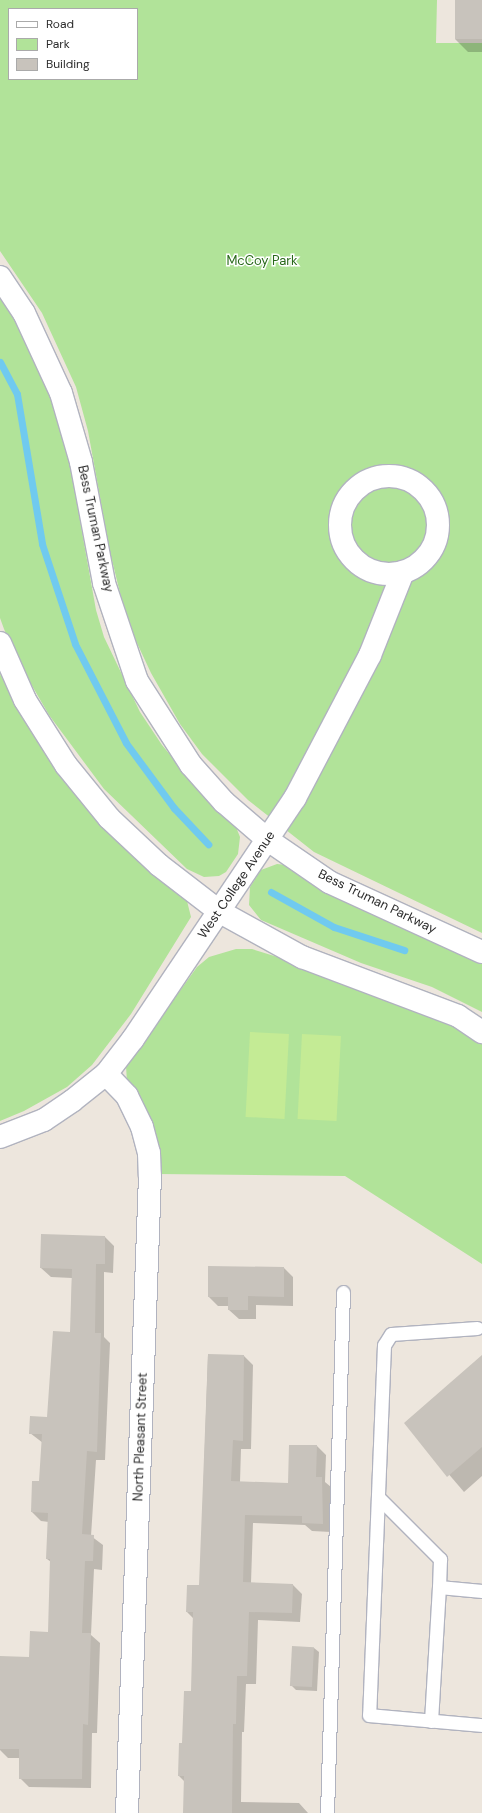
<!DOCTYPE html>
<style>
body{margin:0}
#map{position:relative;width:482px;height:1813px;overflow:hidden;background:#ede6dd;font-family:"DM Sans",sans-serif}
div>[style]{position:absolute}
.green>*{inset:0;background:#b1e399}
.pitch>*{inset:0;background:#c4eb95;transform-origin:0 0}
.shadow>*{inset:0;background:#0003}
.stream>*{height:7px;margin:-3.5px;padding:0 3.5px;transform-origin:3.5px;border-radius:3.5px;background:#70caef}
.building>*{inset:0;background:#c8c3bc;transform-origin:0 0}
.roads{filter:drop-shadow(1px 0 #b1b3bf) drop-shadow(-1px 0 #b1b3bf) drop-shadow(0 1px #b1b3bf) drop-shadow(0 -1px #b1b3bf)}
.service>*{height:13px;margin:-6.5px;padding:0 6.5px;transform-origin:6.5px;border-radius:6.5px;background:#fff}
.minor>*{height:22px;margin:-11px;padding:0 11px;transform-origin:11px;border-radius:11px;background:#fff}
.minor>.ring{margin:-11px;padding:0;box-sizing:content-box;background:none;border:22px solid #fff;border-radius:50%}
span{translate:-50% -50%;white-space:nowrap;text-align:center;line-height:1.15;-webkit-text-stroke:3px #fff;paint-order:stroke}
.park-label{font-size:13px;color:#29691a}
.street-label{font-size:13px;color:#2b2b2b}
.legend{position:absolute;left:8px;top:8px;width:130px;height:72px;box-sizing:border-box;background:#fff;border:1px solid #aaa;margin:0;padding:5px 7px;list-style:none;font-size:12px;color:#2b2b2b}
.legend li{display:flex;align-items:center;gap:8px;height:20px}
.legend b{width:20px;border:1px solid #aaa}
</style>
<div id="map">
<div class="green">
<div style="clip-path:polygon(evenodd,0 0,437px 0,436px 43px,482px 43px,482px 933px,314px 852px,248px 800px,202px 754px,180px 724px,151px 673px,136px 641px,120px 593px,110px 552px,88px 431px,76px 387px,42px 313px,0 251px,0 0,9px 9px,137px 9px,137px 79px,9px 79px,9px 9px)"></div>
<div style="clip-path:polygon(0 296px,20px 328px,50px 390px,64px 431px,96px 610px,104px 637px,140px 712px,162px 745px,200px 791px,236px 827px,240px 837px,238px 854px,226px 872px,219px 876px,204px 877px,187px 869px,104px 789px,49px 715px,20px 665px,4px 629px,0 618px)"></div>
<div style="clip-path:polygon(0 674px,23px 715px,109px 830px,187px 901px,191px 917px,131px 1014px,92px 1065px,67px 1087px,24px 1111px,0 1121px)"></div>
<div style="clip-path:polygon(277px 864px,287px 865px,482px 963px,482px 1012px,432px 987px,361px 963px,261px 920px,249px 905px,250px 887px,261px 870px)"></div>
<div style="clip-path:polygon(236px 949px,252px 949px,284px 959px,342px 984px,416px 1010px,453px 1025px,482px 1041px,482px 1264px,345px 1176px,158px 1174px,127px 1082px,126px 1066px,197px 967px,209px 957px)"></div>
</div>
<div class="pitch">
<div style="left:250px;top:1032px;width:39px;height:85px;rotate:3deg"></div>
<div style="left:302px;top:1034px;width:39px;height:85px;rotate:3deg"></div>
</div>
<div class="shadow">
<div style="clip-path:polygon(456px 0,482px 0,482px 52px,468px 52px,455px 39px)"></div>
<div style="clip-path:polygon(42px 1235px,105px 1237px,114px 1246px,113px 1273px,104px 1272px,104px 1337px,110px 1343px,105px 1460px,96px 1460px,91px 1536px,103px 1545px,102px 1570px,94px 1569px,91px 1635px,100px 1643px,97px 1733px,92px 1733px,91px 1788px,29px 1787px,20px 1778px,20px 1758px,8px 1758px,0 1750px,0 1657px,30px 1658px,49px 1633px,51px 1562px,47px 1559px,49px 1522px,41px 1521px,32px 1512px,40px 1482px,43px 1443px,30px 1433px,48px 1418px,71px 1333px,72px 1278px,51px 1277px,41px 1268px)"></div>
<div style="clip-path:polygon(284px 1268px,293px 1277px,293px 1306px,256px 1305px,256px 1319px,239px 1319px,229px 1310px,229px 1306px,218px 1306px,208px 1296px)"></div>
<div style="clip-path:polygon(208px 1355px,244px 1356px,253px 1365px,251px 1449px,241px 1449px,240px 1482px,289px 1484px,317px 1446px,326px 1455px,325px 1482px,331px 1487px,331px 1532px,312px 1531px,305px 1525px,253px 1523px,251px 1583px,293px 1585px,302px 1594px,300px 1622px,258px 1620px,256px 1684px,246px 1684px,244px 1732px,242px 1732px,241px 1802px,299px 1803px,308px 1813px,184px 1813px,185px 1782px,179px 1776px,192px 1692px,193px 1618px,187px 1612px,200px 1587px)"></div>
<div style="clip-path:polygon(482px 1356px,482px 1476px,464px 1492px,405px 1423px)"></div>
<div style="clip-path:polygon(293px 1647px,314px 1648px,319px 1652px,317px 1691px,296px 1690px,292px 1686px)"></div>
</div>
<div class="stream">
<div style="left:0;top:362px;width:36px;rotate:62deg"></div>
<div style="left:17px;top:394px;width:152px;rotate:80.5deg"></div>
<div style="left:42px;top:544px;width:105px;rotate:71.7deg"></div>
<div style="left:75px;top:644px;width:111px;rotate:62.7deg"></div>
<div style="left:126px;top:743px;width:81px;rotate:53.6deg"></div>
<div style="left:174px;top:808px;width:50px;rotate:46.6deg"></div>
<div style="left:271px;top:892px;width:72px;rotate:29.1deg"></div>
<div style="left:334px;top:927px;width:74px;rotate:18.2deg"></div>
</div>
<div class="building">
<div style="left:455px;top:0;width:27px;height:39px"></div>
<div style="clip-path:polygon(41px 1234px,105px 1236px,105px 1264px,96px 1264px,95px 1333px,101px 1333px,97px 1452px,87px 1451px,82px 1534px,94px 1535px,93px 1561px,85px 1561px,82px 1633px,91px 1633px,88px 1725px,83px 1724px,82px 1779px,19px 1779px,19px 1749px,0 1749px,0 1656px,29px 1657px,30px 1631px,48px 1632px,50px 1559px,46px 1559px,48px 1513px,31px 1512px,32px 1481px,39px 1481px,42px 1434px,29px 1434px,30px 1416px,47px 1417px,53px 1331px,70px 1332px,72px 1269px,40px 1268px)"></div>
<div style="clip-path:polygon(208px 1266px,284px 1267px,284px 1297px,248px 1296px,248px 1310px,228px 1310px,228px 1297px,208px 1297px)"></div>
<div style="clip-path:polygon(208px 1354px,244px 1355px,243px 1441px,233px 1440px,231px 1481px,288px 1483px,289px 1445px,317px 1445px,316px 1477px,322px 1477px,323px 1524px,302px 1523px,302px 1516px,245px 1515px,243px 1582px,293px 1584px,292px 1613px,249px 1612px,247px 1676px,237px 1676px,236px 1724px,233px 1724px,232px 1813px,183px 1813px,184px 1776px,178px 1776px,179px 1743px,182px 1743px,184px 1691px,191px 1691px,193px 1612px,186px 1612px,187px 1585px,199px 1585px)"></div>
<div style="clip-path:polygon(482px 1355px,482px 1447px,447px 1477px,404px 1423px)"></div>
<div style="left:292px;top:1646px;width:22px;height:40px;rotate:3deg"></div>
</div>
<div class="roads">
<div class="service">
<div style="left:477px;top:1328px;width:86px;rotate:176deg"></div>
<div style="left:391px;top:1334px;width:13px;rotate:122deg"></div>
<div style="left:384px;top:1345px;width:370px;rotate:92.3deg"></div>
<div style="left:369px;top:1715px;width:113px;rotate:5.1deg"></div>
<div style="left:378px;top:1497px;width:88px;rotate:45deg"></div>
<div style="left:440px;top:1559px;width:28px;rotate:92deg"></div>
<div style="left:431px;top:1721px;width:134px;rotate:-86.6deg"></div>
<div style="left:439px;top:1587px;width:43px;rotate:5.3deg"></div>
<div style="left:327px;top:1813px;width:521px;rotate:-88.24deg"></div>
</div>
<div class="minor">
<div style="left:0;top:277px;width:43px;rotate:56.3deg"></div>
<div style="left:24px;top:313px;width:88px;rotate:65.2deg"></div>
<div style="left:61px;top:393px;width:72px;rotate:73.8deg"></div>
<div style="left:81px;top:462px;width:123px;rotate:79.2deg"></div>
<div style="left:104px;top:583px;width:103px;rotate:71.4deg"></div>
<div style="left:137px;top:681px;width:100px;rotate:57.3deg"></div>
<div style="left:191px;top:765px;width:50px;rotate:48.3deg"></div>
<div style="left:224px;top:802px;width:58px;rotate:40.8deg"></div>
<div style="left:268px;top:840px;width:74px;rotate:34.5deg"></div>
<div style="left:329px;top:882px;width:168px;rotate:24.6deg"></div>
<div class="ring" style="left:340px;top:476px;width:76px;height:76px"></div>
<div style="left:0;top:643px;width:62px;rotate:66.3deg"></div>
<div style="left:25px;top:700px;width:77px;rotate:57.8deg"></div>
<div style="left:66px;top:765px;width:68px;rotate:50.9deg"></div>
<div style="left:109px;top:818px;width:69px;rotate:43.2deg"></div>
<div style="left:159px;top:865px;width:77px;rotate:37.6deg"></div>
<div style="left:220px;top:912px;width:94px;rotate:28.8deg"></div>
<div style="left:302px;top:957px;width:167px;rotate:20.7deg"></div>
<div style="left:458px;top:1016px;width:29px;rotate:34deg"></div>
<div style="left:106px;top:1074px;width:30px;rotate:46deg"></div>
<div style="left:127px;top:1096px;width:34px;rotate:64deg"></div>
<div style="left:142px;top:1127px;width:27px;rotate:75deg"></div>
<div style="left:149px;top:1153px;width:23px;rotate:88deg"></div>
<div style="left:150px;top:1176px;width:637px;rotate:92.07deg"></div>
<div style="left:0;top:1137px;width:47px;rotate:-21.1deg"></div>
<div style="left:44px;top:1120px;width:34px;rotate:-34deg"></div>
<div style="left:72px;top:1101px;width:43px;rotate:-38.5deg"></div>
<div style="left:106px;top:1074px;width:44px;rotate:-52.4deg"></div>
<div style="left:133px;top:1039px;width:290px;rotate:-56.1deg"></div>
<div style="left:295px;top:798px;width:161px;rotate:-62.3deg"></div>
<div style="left:370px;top:655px;width:89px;rotate:-68.3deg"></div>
</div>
</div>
<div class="park-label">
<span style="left:262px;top:261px">McCoy Park</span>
</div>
<div class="street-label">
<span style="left:95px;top:529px;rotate:78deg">Bess Truman Parkway</span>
<span style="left:237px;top:885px;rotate:-56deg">West College Avenue</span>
<span style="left:377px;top:902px;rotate:26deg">Bess Truman Parkway</span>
<span style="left:141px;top:1437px;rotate:-88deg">North Pleasant Street</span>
</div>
<ul class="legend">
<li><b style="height:5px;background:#fff"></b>Road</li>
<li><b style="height:11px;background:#b1e399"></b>Park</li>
<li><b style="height:11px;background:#c8c3bc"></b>Building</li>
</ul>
</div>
